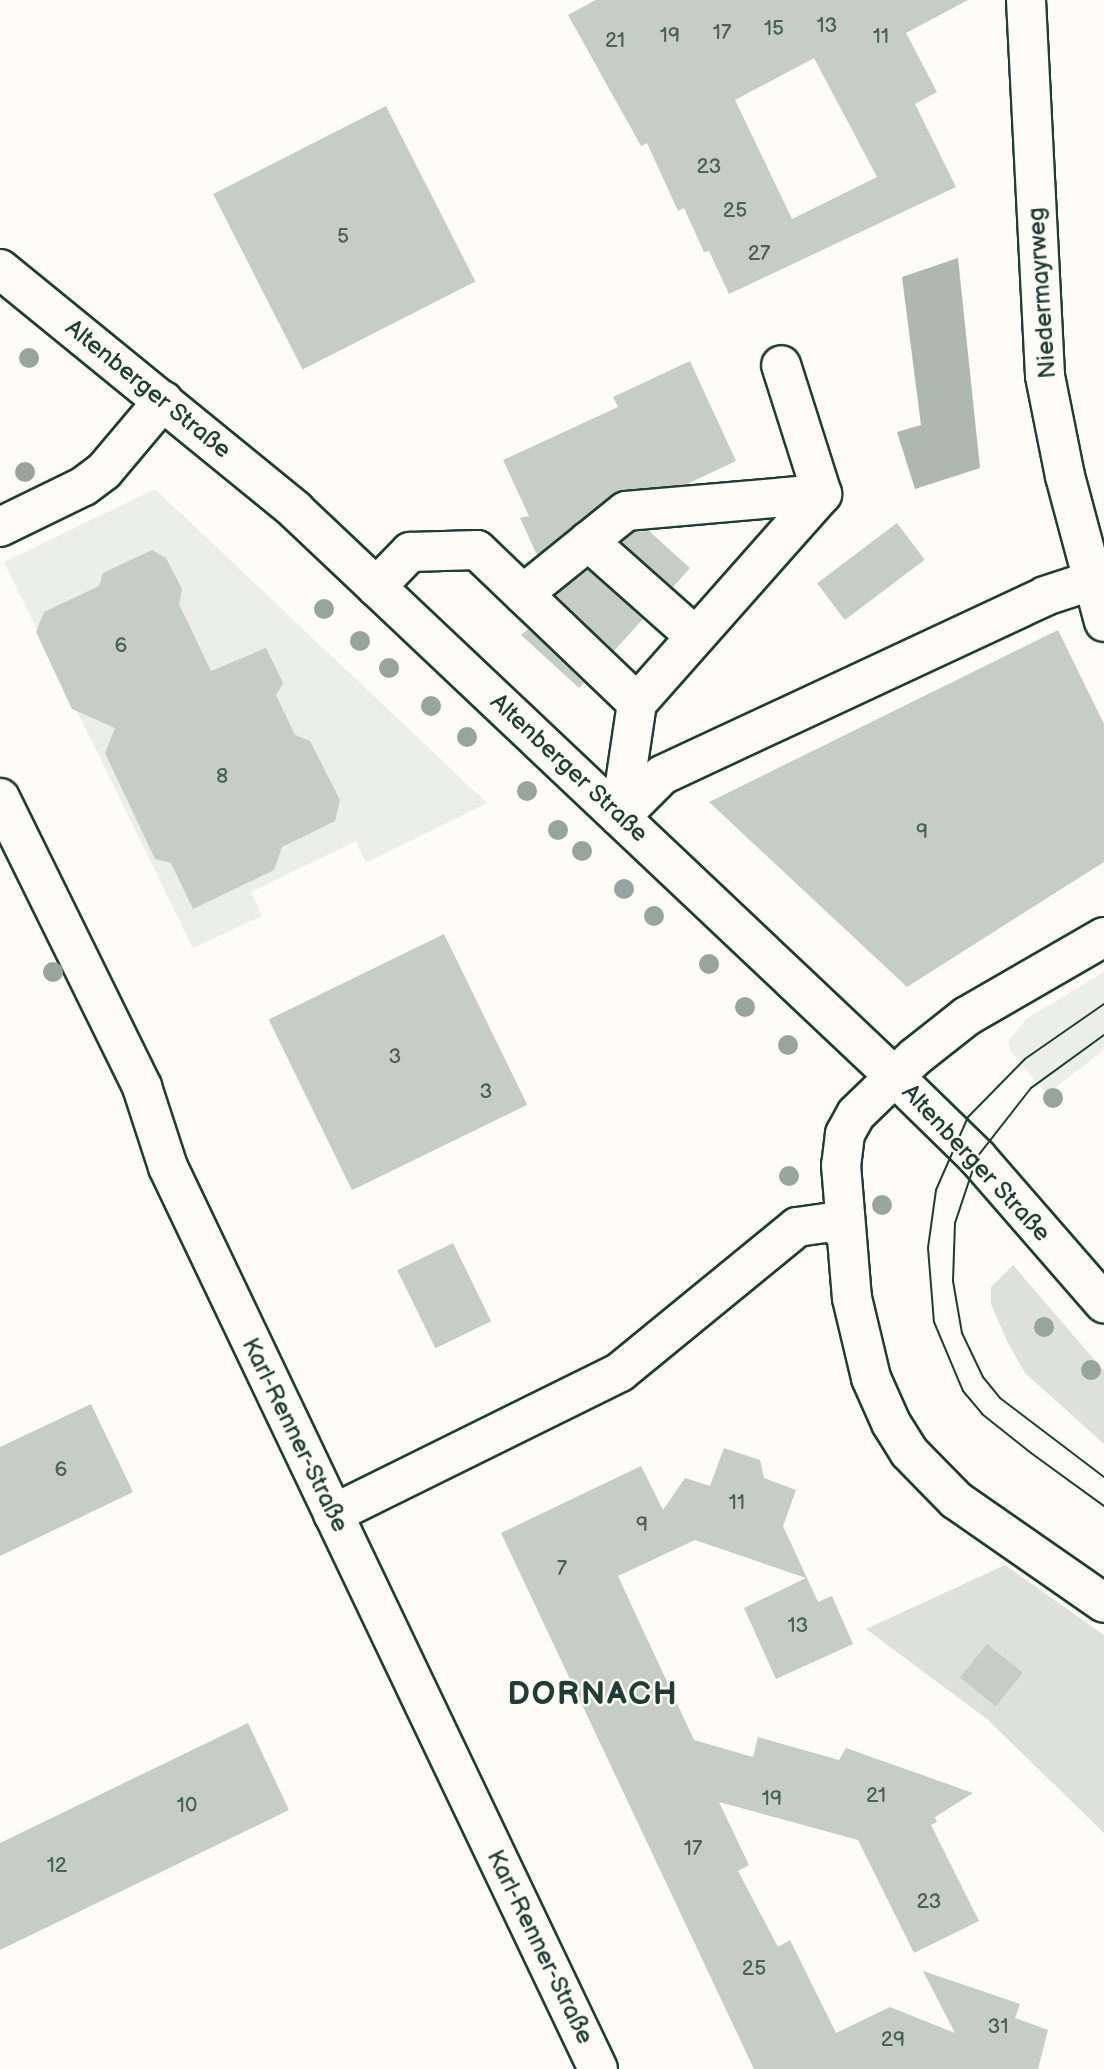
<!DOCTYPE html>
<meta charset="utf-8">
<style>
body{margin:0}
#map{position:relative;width:1104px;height:2069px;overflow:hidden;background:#fdfcf7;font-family:"Balsamiq Sans",sans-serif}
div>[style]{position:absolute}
.built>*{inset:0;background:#eceee9}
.green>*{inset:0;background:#dde0db}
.water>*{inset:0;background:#aeb8b1}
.building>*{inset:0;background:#c6cdc7;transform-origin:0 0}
.roads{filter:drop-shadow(2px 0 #1f3d34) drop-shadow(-2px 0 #1f3d34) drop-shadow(0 2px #1f3d34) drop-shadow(0 -2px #1f3d34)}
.minor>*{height:38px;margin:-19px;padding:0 19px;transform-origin:19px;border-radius:19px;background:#fdfcf7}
.tram>*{height:2px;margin:-1px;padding:0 1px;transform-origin:1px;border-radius:1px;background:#1f3d34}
.trees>*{width:20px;height:20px;margin:-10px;border-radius:50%;background:#98a59e}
span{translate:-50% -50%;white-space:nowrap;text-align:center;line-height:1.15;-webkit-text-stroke:5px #fdfcf7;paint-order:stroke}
.number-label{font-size:21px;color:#496159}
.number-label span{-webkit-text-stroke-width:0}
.street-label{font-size:24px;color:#1f3d34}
.district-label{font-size:32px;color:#1f3d34;font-weight:700;letter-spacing:2px}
</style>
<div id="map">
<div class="built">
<div style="clip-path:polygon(155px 489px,487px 803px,366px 863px,356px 841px,251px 892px,262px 916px,193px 948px,4px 562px)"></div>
<div style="clip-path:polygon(1104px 972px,1104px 1050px,1047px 1094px,1011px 1052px,1008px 1042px,1026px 1019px)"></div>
</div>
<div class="green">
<div style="clip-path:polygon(1013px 1265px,1104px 1371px,1104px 1444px,1025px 1373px,1007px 1341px,991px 1304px,991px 1287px)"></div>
<div style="clip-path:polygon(1005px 1565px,1104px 1635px,1104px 1833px,987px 1719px,866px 1629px)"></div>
</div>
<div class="water">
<div style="clip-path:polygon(958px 258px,980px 468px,915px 489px,897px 432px,921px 425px,902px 277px)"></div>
</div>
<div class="building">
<div style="clip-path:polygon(evenodd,596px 0,968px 0,906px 33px,937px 92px,915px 104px,956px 187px,729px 294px,709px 251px,704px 252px,684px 208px,678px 211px,647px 143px,641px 146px,568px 15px,596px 0,814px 58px,877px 177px,792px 219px,735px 100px,814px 58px)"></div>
<div style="left:386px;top:106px;width:197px;height:194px;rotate:63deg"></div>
<div style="clip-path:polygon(690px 361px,736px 461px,687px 484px,613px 494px,537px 555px,520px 518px,529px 516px,503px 460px,618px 407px,613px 397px)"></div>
<div style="left:897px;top:523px;width:46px;height:100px;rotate:53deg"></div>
<div style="clip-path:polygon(649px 531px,690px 568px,673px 587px,622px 542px,635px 532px)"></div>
<div style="clip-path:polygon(152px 550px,166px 558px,182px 589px,179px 604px,211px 671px,266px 648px,283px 683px,276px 695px,295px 735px,310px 741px,340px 800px,335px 821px,282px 847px,274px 870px,193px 909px,171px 863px,155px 859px,105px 753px,115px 728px,72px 709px,36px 632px,44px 612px,99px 586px,103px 573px)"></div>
<div style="clip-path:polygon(588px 570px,643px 619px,614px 651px,556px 595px)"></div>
<div style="clip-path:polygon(528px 629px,584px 683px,579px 688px,521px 635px)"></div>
<div style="clip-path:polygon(1058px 630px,1104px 724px,1104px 862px,907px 987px,709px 802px)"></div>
<div style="left:444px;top:934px;width:190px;height:195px;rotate:64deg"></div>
<div style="left:453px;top:1243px;width:87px;height:62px;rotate:64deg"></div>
<div style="clip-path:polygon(91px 1404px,133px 1492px,0 1556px,0 1447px)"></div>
<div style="clip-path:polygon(724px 1448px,760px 1460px,764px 1478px,796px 1490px,783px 1526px,818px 1602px,832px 1596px,853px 1644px,776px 1679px,744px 1608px,806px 1578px,695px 1540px,618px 1576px,694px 1740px,753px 1757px,758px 1737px,839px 1760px,846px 1748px,973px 1793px,935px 1817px,937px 1822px,931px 1825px,979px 1921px,914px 1953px,858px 1840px,719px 1802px,749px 1865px,738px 1871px,778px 1947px,790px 1940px,836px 2033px,890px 2007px,955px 2033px,923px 1971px,1020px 2004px,1015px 2018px,1048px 2030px,1038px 2069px,754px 2069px,501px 1533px,641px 1466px,663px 1510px,685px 1478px,710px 1486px)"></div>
<div style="left:987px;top:1644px;width:46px;height:43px;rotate:39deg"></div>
<div style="clip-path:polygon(248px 1723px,289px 1810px,0 1950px,0 1843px)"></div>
</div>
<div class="roads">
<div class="minor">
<div style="left:1026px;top:0;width:376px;rotate:87.1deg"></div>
<div style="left:1045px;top:376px;width:102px;rotate:78.7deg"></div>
<div style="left:1065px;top:476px;width:151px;rotate:75deg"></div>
<div style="left:0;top:269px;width:381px;rotate:39.2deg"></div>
<div style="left:295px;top:510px;width:824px;rotate:43.38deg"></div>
<div style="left:894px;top:1076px;width:116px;rotate:44.3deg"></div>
<div style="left:977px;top:1157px;width:194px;rotate:49deg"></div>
<div style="left:0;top:527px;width:93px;rotate:-26deg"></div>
<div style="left:84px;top:486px;width:25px;rotate:-37deg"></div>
<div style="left:104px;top:471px;width:92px;rotate:-49.9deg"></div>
<div style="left:588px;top:541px;width:143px;rotate:41.6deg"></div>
<div style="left:376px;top:587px;width:49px;rotate:-45.8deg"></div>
<div style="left:410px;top:552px;width:67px;rotate:-1.7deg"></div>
<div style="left:477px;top:550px;width:221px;rotate:43.7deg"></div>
<div style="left:637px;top:703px;width:115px;rotate:98.5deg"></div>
<div style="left:523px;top:594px;width:132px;rotate:-38.9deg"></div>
<div style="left:626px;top:511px;width:197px;rotate:-5deg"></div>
<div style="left:637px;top:703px;width:279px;rotate:-48.5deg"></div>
<div style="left:822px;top:494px;width:135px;rotate:-107.6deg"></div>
<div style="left:0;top:798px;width:322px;rotate:63.8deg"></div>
<div style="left:142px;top:1087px;width:84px;rotate:72deg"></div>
<div style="left:168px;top:1167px;width:999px;rotate:64.51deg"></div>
<div style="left:620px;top:817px;width:59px;rotate:-45deg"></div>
<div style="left:662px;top:775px;width:423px;rotate:-25deg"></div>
<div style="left:1045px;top:596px;width:48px;rotate:-18.1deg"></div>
<div style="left:1104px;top:937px;width:158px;rotate:150deg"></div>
<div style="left:967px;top:1016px;width:66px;rotate:141.7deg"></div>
<div style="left:915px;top:1057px;width:82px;rotate:136deg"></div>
<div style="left:856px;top:1114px;width:23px;rotate:119deg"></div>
<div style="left:845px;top:1134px;width:31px;rotate:97deg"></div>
<div style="left:841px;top:1165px;width:133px;rotate:85.3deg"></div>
<div style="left:852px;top:1298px;width:82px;rotate:76.6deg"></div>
<div style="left:871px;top:1378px;width:49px;rotate:66deg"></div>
<div style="left:891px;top:1423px;width:34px;rotate:58deg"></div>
<div style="left:909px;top:1452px;width:67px;rotate:45.6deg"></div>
<div style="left:956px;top:1500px;width:180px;rotate:34.8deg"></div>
<div style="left:333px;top:1514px;width:320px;rotate:-26.3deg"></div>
<div style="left:620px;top:1372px;width:229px;rotate:-39.3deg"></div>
<div style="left:797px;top:1227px;width:34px;rotate:-8deg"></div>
<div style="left:831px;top:1222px;width:17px;rotate:36deg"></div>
</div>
</div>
<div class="tram">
<div style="left:1104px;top:1004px;width:96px;rotate:145.2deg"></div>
<div style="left:1025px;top:1059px;width:81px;rotate:134.5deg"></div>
<div style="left:968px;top:1117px;width:80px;rotate:113.7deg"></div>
<div style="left:936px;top:1190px;width:59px;rotate:97.9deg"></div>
<div style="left:928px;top:1248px;width:74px;rotate:85.4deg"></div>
<div style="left:934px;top:1322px;width:75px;rotate:67.2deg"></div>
<div style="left:963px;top:1391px;width:30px;rotate:50deg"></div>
<div style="left:982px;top:1414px;width:63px;rotate:38.5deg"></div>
<div style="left:1031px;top:1453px;width:90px;rotate:36deg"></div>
<div style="left:1104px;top:1035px;width:90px;rotate:144deg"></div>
<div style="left:1031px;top:1088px;width:88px;rotate:128deg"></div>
<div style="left:977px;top:1157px;width:70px;rotate:108.4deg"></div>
<div style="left:955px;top:1223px;width:58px;rotate:92deg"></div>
<div style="left:953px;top:1281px;width:53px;rotate:80.2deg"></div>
<div style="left:962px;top:1333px;width:49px;rotate:64.5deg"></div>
<div style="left:983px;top:1377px;width:27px;rotate:51deg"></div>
<div style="left:1000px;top:1398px;width:131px;rotate:37.2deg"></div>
</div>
<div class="trees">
<div style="left:29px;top:358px"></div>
<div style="left:25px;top:472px"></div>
<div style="left:324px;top:609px"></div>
<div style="left:360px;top:641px"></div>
<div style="left:389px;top:668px"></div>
<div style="left:431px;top:706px"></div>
<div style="left:467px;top:737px"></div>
<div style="left:527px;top:791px"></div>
<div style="left:558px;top:830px"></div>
<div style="left:582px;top:851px"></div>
<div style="left:624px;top:889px"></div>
<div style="left:654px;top:916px"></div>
<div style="left:709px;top:964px"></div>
<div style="left:53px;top:972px"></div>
<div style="left:745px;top:1007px"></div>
<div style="left:788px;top:1045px"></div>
<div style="left:1053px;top:1098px"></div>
<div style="left:789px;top:1176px"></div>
<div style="left:882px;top:1205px"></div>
<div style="left:1044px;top:1327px"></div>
<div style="left:1091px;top:1370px"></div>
</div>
<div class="number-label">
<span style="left:827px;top:26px">13</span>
<span style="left:774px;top:29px">15</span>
<span style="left:722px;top:33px">17</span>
<span style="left:670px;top:36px">19</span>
<span style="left:881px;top:37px">11</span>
<span style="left:615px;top:41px">21</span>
<span style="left:709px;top:167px">23</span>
<span style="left:735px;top:211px">25</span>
<span style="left:343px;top:237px">5</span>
<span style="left:759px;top:254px">27</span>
<span style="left:121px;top:646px">6</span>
<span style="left:222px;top:777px">8</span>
<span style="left:922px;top:832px">9</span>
<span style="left:395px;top:1057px">3</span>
<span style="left:486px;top:1092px">3</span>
<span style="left:61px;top:1470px">6</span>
<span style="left:737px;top:1503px">11</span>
<span style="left:642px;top:1525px">9</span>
<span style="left:562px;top:1569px">7</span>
<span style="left:798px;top:1626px">13</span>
<span style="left:876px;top:1796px">21</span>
<span style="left:772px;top:1799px">19</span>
<span style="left:187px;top:1806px">10</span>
<span style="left:693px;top:1849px">17</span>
<span style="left:57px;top:1866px">12</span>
<span style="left:929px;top:1902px">23</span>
<span style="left:754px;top:1969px">25</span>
<span style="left:998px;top:2027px">31</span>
<span style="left:893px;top:2040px">29</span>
</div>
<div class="street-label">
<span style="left:1042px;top:293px;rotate:-94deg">Niedermayrweg</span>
<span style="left:148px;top:389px;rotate:39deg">Altenberger Straße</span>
<span style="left:569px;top:768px;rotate:43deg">Altenberger Straße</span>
<span style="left:976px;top:1163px;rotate:47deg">Altenberger Straße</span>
<span style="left:295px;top:1435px;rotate:64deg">Karl-Renner-Straße</span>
<span style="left:540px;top:1947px;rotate:64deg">Karl-Renner-Straße</span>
</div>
<div class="district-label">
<span style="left:593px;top:1695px">DORNACH</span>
</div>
</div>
